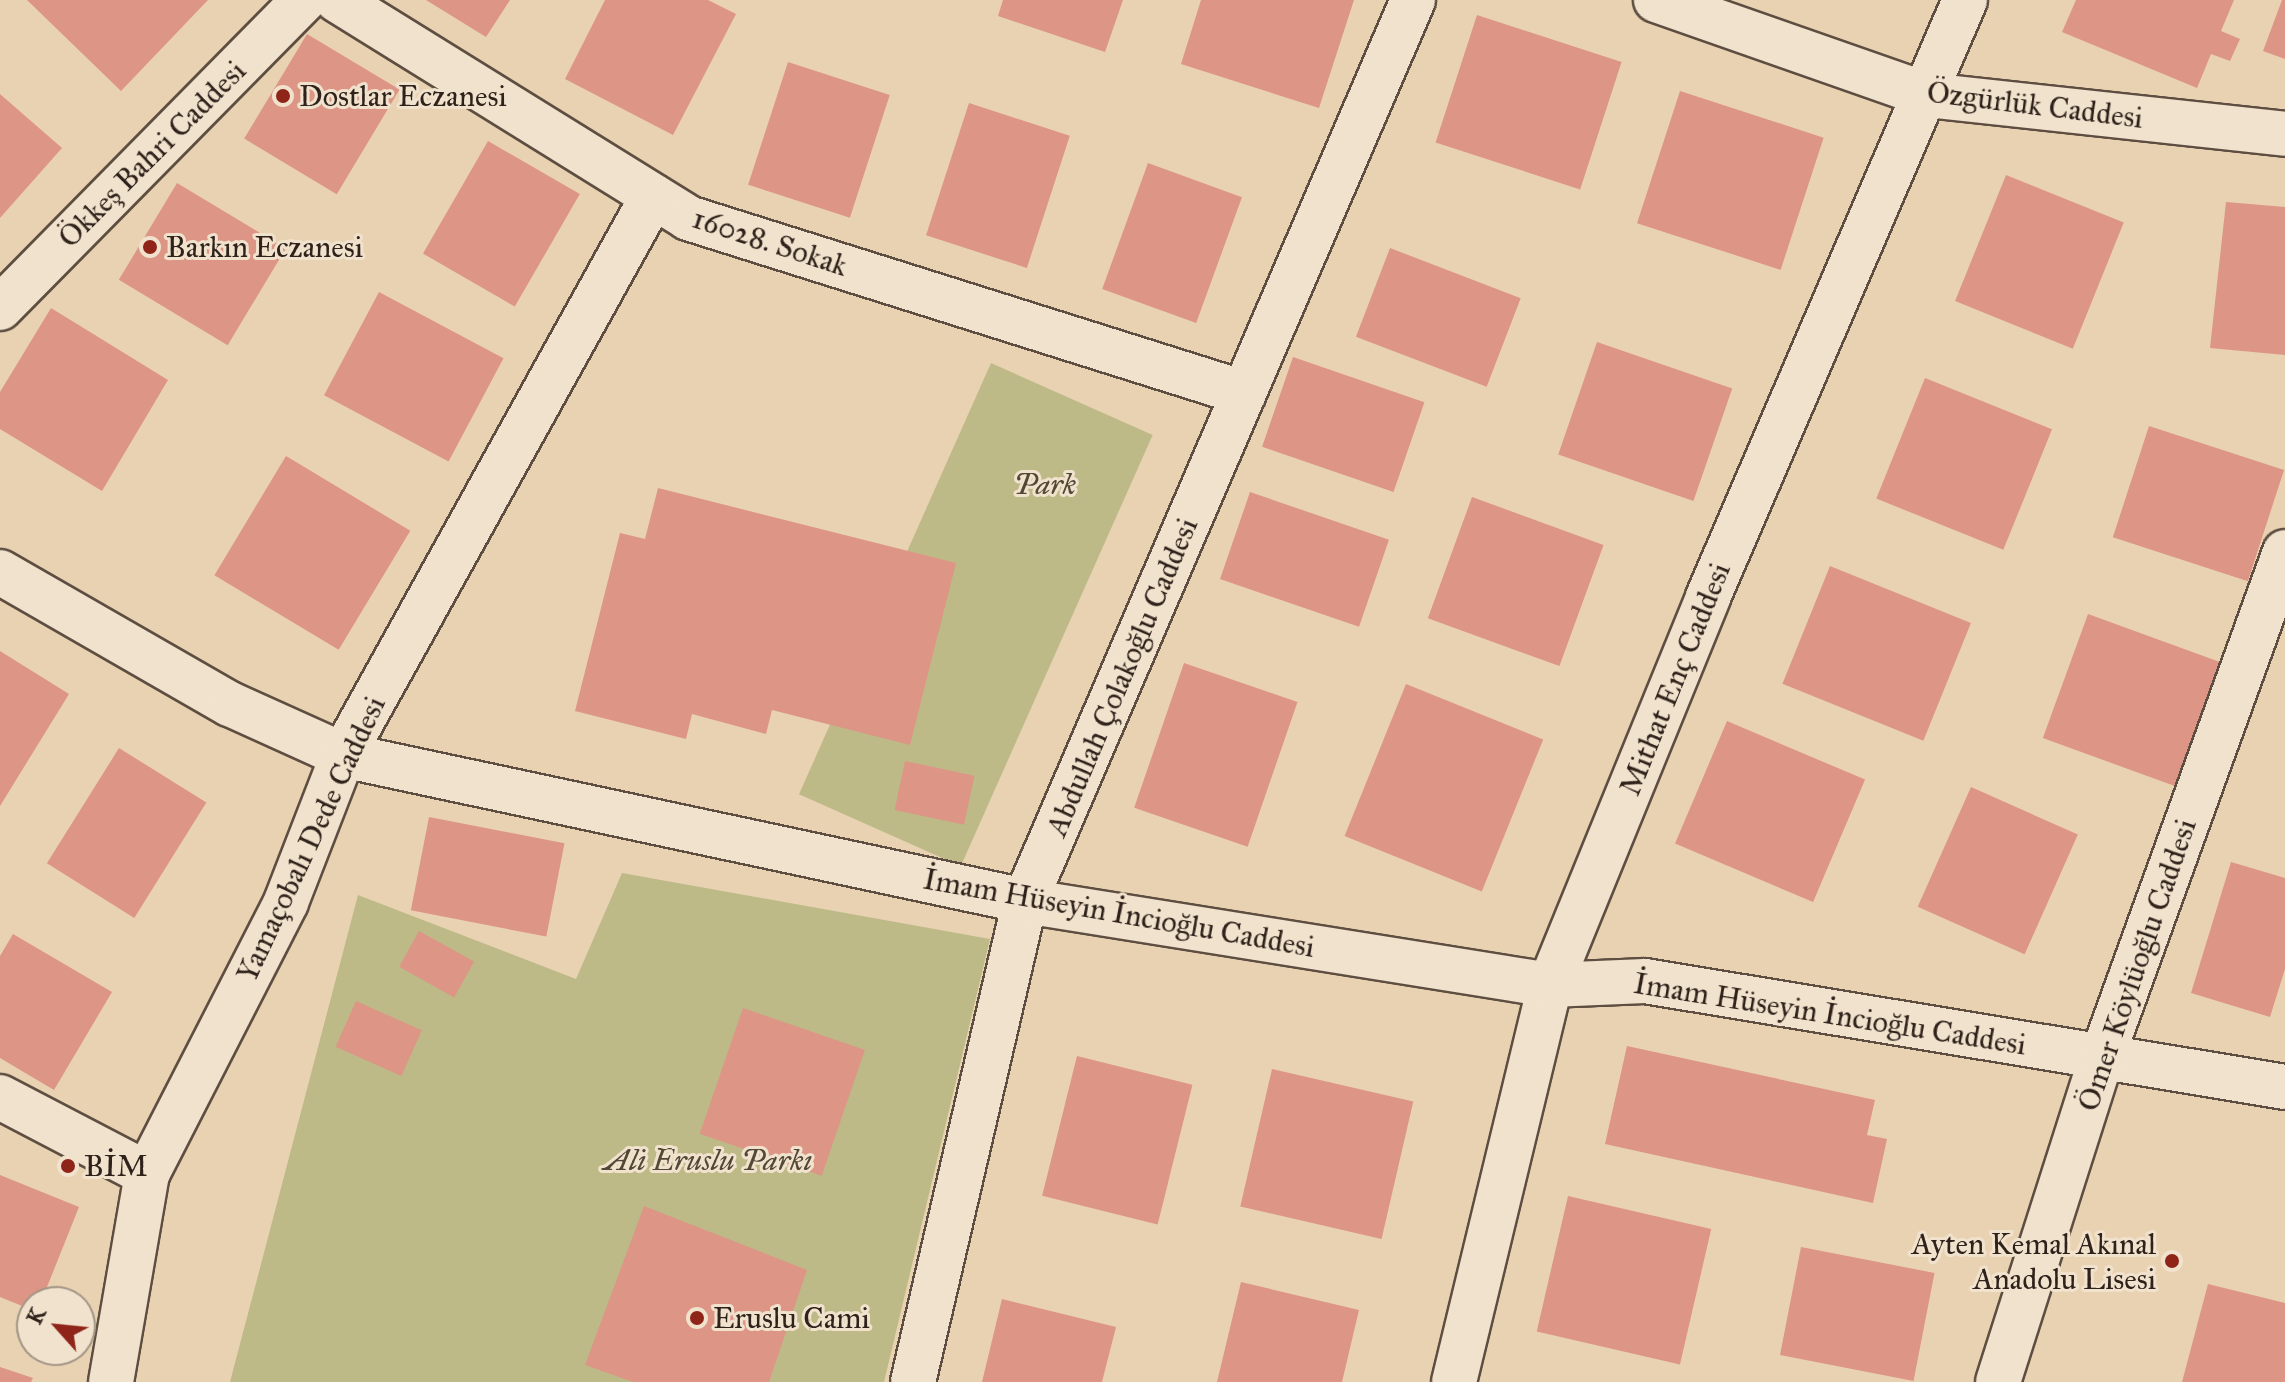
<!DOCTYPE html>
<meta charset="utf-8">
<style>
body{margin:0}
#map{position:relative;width:2285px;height:1382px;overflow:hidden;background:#e9d2b2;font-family:"IM FELL Great Primer",serif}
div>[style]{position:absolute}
.green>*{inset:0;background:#bdba88;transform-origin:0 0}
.building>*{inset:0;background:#dd9586;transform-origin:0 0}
.roads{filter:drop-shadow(2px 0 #5e4e41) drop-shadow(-2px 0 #5e4e41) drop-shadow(0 2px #5e4e41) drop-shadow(0 -2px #5e4e41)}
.minor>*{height:44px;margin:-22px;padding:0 22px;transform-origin:22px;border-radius:22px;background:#f1e2cd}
.dots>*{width:22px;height:22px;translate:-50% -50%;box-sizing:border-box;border:4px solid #f1e2cd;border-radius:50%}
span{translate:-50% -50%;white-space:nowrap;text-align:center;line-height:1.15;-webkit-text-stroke:6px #f1e2cd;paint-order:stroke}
.poi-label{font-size:30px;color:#2f221b}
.left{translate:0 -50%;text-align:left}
.right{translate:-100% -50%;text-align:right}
.street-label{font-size:30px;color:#2f221b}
.park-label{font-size:30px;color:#524836;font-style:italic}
.north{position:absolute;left:16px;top:1286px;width:80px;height:80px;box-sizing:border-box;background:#f1e2cd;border:2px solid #a39586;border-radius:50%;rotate:297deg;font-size:22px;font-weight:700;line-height:32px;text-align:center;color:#2f221b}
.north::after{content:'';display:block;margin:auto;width:28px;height:36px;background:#8f2418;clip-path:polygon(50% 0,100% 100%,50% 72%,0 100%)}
</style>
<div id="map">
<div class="green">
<div style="left:991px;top:363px;width:177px;height:472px;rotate:24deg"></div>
<div style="clip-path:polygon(622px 873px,990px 939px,884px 1382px,230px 1382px,358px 895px,576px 979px)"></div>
</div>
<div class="building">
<div style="clip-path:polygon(27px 0,208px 0,121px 91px)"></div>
<div style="clip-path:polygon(426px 0,510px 0,486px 37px)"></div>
<div style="clip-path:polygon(605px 0,708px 0,736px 14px,673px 135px,565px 79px)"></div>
<div style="clip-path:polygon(1003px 0,1123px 0,1105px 52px,998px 16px)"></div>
<div style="clip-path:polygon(1201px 0,1354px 0,1319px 108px,1181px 64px)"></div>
<div style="clip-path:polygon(2076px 0,2234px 0,2221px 31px,2240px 39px,2230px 61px,2211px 54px,2197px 88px,2062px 32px)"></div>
<div style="clip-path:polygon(2282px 0,2285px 0,2285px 59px,2263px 51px)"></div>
<div style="left:1477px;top:15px;width:152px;height:134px;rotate:18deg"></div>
<div style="left:307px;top:34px;width:108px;height:122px;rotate:31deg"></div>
<div style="left:788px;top:62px;width:107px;height:129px;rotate:18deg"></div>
<div style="left:1680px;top:91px;width:151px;height:139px;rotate:18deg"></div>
<div style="clip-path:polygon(0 94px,62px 148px,0 218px)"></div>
<div style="left:969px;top:103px;width:106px;height:139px;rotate:18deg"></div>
<div style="left:488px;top:141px;width:106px;height:130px;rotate:30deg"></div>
<div style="left:1148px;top:163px;width:100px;height:134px;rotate:20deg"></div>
<div style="left:2006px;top:175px;width:127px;height:136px;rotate:22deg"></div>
<div style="left:177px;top:183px;width:127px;height:113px;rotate:31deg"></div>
<div style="clip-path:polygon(2226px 202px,2285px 207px,2285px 355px,2210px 348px)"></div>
<div style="left:1390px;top:248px;width:140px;height:95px;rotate:21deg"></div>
<div style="left:379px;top:292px;width:141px;height:117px;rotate:28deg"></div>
<div style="clip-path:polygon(51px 308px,168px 380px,102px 491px,0 429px,0 392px)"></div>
<div style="left:1597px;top:342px;width:143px;height:119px;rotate:19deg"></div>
<div style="left:1293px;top:357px;width:139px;height:95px;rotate:19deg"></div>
<div style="left:1925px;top:378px;width:137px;height:130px;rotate:22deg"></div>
<div style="left:2149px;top:426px;width:142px;height:117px;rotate:18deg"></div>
<div style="left:286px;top:456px;width:145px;height:139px;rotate:31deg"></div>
<div style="clip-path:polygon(658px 488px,956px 563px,910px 745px,772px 710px,766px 734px,692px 714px,686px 739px,575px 711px,620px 533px,645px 539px)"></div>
<div style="left:1250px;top:492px;width:147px;height:92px;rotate:19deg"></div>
<div style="left:1472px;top:497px;width:140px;height:129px;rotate:20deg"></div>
<div style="left:1830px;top:566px;width:152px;height:127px;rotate:22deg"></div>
<div style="left:2088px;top:614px;width:144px;height:132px;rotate:20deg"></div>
<div style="clip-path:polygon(0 651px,69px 694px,0 806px)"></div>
<div style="left:1184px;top:663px;width:120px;height:153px;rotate:19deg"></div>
<div style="left:1406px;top:684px;width:148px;height:164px;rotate:22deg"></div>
<div style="left:1727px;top:721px;width:150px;height:133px;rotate:23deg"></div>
<div style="left:119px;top:748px;width:103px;height:136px;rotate:32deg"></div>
<div style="left:905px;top:761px;width:71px;height:50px;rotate:12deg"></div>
<div style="left:1971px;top:787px;width:117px;height:131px;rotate:24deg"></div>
<div style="left:429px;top:817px;width:138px;height:95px;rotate:11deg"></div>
<div style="clip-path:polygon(2231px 862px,2285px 878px,2285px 969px,2270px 1017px,2191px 993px)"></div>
<div style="left:419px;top:931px;width:63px;height:41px;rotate:29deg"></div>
<div style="clip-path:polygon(13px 934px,112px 992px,54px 1090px,0 1058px,0 956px)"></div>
<div style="left:356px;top:1001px;width:72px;height:50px;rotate:24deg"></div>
<div style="left:743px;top:1008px;width:129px;height:133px;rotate:19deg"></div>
<div style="clip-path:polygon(1627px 1046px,1875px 1100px,1867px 1135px,1887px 1139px,1873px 1203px,1605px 1144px)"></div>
<div style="left:1077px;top:1056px;width:119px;height:144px;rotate:14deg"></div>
<div style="left:1272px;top:1069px;width:145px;height:141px;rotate:13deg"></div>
<div style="clip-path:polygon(0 1175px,79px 1207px,41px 1302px,32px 1302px,32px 1310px,0 1297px)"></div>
<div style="left:1568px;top:1196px;width:147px;height:139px;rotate:13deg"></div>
<div style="clip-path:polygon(644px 1206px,807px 1270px,769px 1382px,633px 1382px,585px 1365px)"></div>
<div style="left:1801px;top:1247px;width:136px;height:110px;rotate:11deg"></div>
<div style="clip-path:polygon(1241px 1282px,1359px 1310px,1342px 1382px,1217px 1382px)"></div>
<div style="clip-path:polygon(2208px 1284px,2285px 1303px,2285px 1382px,2182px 1382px)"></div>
<div style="clip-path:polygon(1002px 1299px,1116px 1327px,1102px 1382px,982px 1382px)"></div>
<div style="clip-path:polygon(0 1367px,33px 1378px,31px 1382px,0 1382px)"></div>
</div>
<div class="roads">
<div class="minor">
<div style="left:337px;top:0;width:413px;rotate:31.8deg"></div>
<div style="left:688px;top:218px;width:583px;rotate:17.47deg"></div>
<div style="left:1656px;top:0;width:287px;rotate:19.3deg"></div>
<div style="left:1927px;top:95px;width:360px;rotate:6.2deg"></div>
<div style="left:0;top:308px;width:433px;rotate:-45.4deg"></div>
<div style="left:0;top:572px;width:265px;rotate:29.9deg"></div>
<div style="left:230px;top:704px;width:124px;rotate:24.3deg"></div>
<div style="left:343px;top:755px;width:697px;rotate:12.08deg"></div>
<div style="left:1025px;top:901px;width:532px;rotate:9.09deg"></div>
<div style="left:1550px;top:985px;width:95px;rotate:-2.4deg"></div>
<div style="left:1645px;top:981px;width:649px;rotate:9.4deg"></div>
<div style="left:0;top:1097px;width:166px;rotate:27.6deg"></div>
<div style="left:111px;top:1382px;width:211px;rotate:-80.2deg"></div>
<div style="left:147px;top:1174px;width:305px;rotate:-62.9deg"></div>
<div style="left:286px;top:902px;width:158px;rotate:-68.8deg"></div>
<div style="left:343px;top:755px;width:639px;rotate:-60.99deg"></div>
<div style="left:913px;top:1382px;width:494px;rotate:-76.9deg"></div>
<div style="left:1025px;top:901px;width:981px;rotate:-66.7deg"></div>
<div style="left:1454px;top:1382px;width:408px;rotate:-76.4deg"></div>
<div style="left:1550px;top:985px;width:419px;rotate:-67.8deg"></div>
<div style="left:1708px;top:597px;width:650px;rotate:-66.71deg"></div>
<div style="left:1998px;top:1382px;width:341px;rotate:-72.3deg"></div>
<div style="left:2102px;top:1057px;width:537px;rotate:-70.08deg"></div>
</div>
</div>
<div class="dots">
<div style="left:283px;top:96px;background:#8f2418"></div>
<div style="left:150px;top:247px;background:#8f2418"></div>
<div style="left:68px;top:1166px;background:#8f2418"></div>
<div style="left:2172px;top:1261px;background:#8f2418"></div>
<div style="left:697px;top:1318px;background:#8f2418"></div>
</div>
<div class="poi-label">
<span class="left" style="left:299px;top:96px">Dostlar Eczanesi</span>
<span class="left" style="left:166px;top:247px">Barkın Eczanesi</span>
<span class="left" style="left:84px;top:1166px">BİM</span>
<span class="right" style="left:2156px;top:1261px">Ayten Kemal Akınal<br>Anadolu Lisesi</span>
<span class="left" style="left:713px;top:1318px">Eruslu Cami</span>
</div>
<div class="street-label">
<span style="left:2035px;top:105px;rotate:7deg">Özgürlük Caddesi</span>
<span style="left:152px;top:154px;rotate:-45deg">Ökkeş Bahri Caddesi</span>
<span style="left:770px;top:242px;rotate:18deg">16028. Sokak</span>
<span style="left:1122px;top:677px;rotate:-67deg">Abdullah Çolakoğlu Caddesi</span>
<span style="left:1675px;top:679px;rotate:-68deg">Mithat Enç Caddesi</span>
<span style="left:311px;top:839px;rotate:-65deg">Yamaçobalı Dede Caddesi</span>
<span style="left:1119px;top:913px;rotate:10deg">İmam Hüseyin İncioğlu Caddesi</span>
<span style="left:2137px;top:965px;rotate:-71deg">Ömer Köylüoğlu Caddesi</span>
<span style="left:1830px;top:1014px;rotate:9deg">İmam Hüseyin İncioğlu Caddesi</span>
</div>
<div class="park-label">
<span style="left:1045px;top:484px">Park</span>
<span style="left:708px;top:1160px">Ali Eruslu Parkı</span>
</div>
<div class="north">K</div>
</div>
